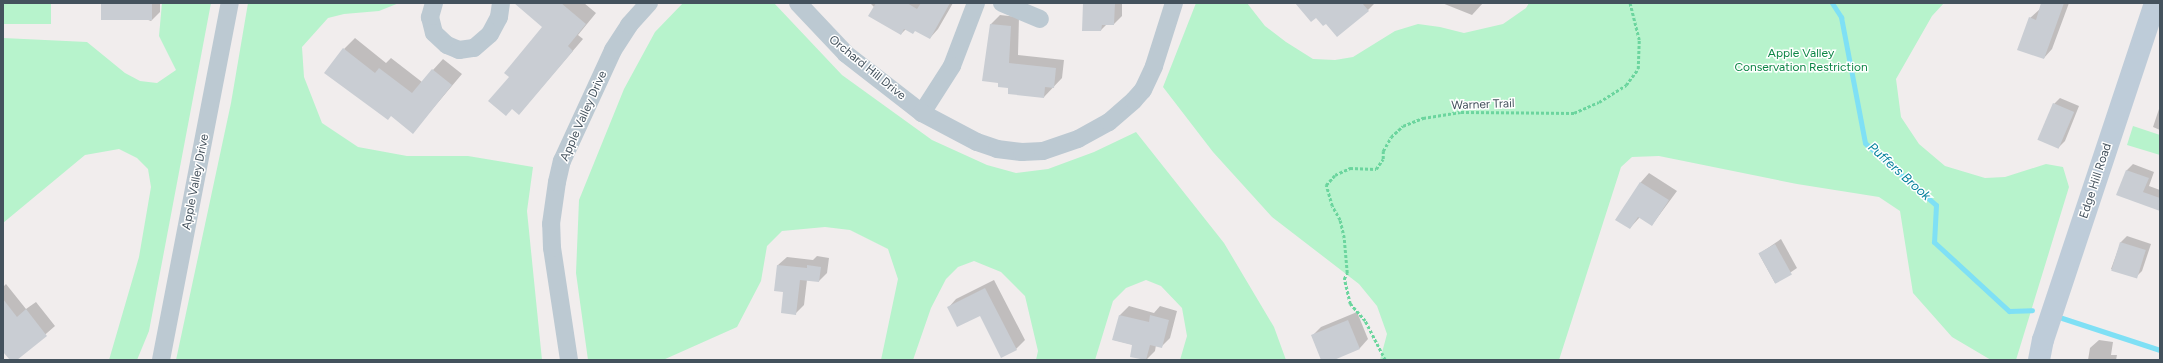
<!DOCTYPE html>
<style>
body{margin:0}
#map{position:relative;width:2163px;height:363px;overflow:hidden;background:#f1eded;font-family:Figtree,sans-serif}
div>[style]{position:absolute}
.green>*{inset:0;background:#b7f3cc;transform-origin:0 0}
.shadow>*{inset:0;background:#0003}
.stream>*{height:5px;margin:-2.5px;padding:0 2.5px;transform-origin:2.5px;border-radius:2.5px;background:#7fe0f5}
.building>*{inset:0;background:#c9cdd3;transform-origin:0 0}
.path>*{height:2.5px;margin-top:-1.25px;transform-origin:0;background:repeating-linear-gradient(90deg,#6bd59e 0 3px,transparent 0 5px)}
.minor>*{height:18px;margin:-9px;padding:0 9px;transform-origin:9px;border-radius:9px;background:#bcc9d2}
.secondary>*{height:22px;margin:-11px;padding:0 11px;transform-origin:11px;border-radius:11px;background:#beccd9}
span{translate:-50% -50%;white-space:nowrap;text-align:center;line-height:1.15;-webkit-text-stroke:3px #fff;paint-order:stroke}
.park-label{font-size:12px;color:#0d8646}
.street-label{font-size:12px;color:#44525d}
.water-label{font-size:13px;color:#03809c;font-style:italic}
.frame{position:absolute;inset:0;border:4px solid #44525d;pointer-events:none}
</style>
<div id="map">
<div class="green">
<div style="left:3px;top:3px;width:48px;height:21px"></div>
<div style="clip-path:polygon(162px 3px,211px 3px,149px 331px,137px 360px,109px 360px,139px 257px,151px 187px,148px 169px,137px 158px,119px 149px,85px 155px,3px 223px,3px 38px,87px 42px,125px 73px,140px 81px,157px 83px,176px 70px,159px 36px)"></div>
<div style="clip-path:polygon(248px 3px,399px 3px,379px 11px,344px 14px,328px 18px,302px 47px,304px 77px,322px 123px,358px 147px,407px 156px,468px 156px,533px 167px,527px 211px,542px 360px,176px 360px,231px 103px)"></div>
<div style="clip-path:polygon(683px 3px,774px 3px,842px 75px,932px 140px,987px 165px,1016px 173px,1048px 169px,1094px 152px,1136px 132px,1224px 243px,1274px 327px,1286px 360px,1180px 360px,1187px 336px,1182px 308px,1161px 286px,1146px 280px,1126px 288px,1113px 301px,1095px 360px,1036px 360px,1038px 351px,1025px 296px,1001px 272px,974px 261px,958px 267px,946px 279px,931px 308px,913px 360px,881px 360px,898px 279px,888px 249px,850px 230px,825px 227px,782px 231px,767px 246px,761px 281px,737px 327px,663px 360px,588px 360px,576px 273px,579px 200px,624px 89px,655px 32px)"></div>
<div style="clip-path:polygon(1196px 3px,1247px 3px,1265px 26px,1286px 42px,1313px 59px,1335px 60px,1353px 57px,1395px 31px,1418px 24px,1440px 27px,1464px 33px,1503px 24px,1526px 8px,1529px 3px,1944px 3px,1932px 16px,1896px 79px,1901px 117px,1919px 144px,1945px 166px,1985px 178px,2005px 177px,2046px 164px,2063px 167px,2069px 187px,2016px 360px,1991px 360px,1952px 337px,1913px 293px,1900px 211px,1879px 197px,1797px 184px,1659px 156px,1632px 157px,1621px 167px,1559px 360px,1380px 360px,1387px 334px,1377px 306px,1359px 284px,1272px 217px,1213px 152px,1163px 87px)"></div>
<div style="clip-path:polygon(2133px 126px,2160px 135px,2160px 155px,2127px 145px)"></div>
</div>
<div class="shadow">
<div style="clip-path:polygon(102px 3px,160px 3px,160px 12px,151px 21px)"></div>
<div style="clip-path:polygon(525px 3px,584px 3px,596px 13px,578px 35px,583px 39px,519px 114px,510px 76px,544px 27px)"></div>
<div style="clip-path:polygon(870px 3px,953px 3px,938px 29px,930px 38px,915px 30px,906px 29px,901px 34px)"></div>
<div style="clip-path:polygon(1084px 3px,1122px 3px,1122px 16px,1114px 24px,1107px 24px,1101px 30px)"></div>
<div style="clip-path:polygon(1299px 3px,1375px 3px,1368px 10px,1326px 23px)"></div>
<div style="clip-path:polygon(1442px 3px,1483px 3px,1472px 15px)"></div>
<div style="clip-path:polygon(2043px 3px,2069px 3px,2052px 49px,2044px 58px,2030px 18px,2040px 9px)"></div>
<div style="clip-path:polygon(1000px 15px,1019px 17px,1018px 55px,1064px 60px,1062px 78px,1044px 97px,999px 82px,983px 80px,991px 24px)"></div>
<div style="clip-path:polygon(355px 38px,386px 63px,391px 58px,422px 82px,443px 59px,462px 74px,413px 132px,344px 49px)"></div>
<div style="clip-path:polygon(2060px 98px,2079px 106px,2065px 141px,2059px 147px,2054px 104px)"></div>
<div style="clip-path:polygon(2160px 106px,2160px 130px,2153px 127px)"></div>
<div style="clip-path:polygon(2133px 164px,2154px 172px,2149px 186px,2160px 190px,2160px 210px,2118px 194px,2127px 170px)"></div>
<div style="clip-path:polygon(1649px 173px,1677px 191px,1652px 225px,1640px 217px,1630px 228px,1617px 219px,1641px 182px)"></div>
<div style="clip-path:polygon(2127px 236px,2151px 244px,2142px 271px,2136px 277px,2111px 269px,2121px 242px)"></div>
<div style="clip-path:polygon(1781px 239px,1797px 268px,1775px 283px,1759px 254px)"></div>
<div style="clip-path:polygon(817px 256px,829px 258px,827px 273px,819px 281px,807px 280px,804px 305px,795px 314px,784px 292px,778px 265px,787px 257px,813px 260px)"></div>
<div style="clip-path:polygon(994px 280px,1025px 340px,1016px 349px,980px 315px,948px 308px,956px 299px)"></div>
<div style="clip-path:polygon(6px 284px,26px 309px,36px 302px,55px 326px,16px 360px,11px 360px,3px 349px,3px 287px)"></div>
<div style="clip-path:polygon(1129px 306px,1154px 313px,1160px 306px,1177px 311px,1170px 338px,1161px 347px,1156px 345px,1155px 351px,1146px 360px,1134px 345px,1114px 340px,1120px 315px)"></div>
<div style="clip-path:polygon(1357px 312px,1368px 339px,1360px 348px,1331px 360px,1322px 360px,1312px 336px,1321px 327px)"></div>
<div style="clip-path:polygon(2099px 340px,2113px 342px,2111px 355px,2117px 355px,2116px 360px,2088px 360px,2090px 348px)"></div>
</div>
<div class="stream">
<div style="left:1832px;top:3px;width:17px;rotate:57deg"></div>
<div style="left:1841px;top:17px;width:128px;rotate:79.2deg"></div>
<div style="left:1865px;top:143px;width:94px;rotate:41.1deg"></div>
<div style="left:1936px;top:205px;width:37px;rotate:93deg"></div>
<div style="left:1934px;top:242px;width:102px;rotate:42.6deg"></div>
<div style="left:2009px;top:311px;width:23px;rotate:-2deg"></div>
<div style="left:2062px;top:318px;width:103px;rotate:18.1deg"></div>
</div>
<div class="building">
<div style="left:101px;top:3px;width:51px;height:17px"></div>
<div style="clip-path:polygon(514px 3px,561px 3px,586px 24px,568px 46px,573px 51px,519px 115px,512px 109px,506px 116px,488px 101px,509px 77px,504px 73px,542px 27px)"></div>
<div style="clip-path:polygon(876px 3px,907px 3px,917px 9px,921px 3px,950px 3px,930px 39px,915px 31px,913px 34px,904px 29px,901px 35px,868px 16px)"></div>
<div style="clip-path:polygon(1083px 3px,1115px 3px,1114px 25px,1102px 25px,1101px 31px,1082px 31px)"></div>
<div style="clip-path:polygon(1295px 3px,1362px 3px,1369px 11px,1337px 37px,1326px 24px,1323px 26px,1316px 18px,1311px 22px)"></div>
<div style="clip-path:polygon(2041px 3px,2064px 3px,2044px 59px,2017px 50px,2029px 17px,2036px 20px)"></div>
<div style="clip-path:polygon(990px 24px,1011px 26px,1009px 63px,1056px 68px,1054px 88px,1045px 87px,1044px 98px,1008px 94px,1008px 88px,998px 87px,998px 83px,982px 81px)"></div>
<div style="clip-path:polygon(343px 48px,375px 73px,379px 68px,412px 93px,432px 69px,452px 85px,413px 134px,391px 116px,388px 120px,324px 73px)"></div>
<div style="left:2053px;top:103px;width:23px;height:40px;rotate:23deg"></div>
<div style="clip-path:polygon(2126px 170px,2149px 178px,2143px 192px,2160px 198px,2160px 211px,2116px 195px)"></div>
<div style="clip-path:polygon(1640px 182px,1669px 200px,1652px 226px,1638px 217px,1630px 229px,1615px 220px)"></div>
<div style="left:2120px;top:242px;width:27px;height:30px;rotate:17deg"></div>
<div style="left:1775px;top:244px;width:35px;height:19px;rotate:61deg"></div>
<div style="clip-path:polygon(777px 265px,807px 268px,807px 265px,821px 267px,819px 282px,800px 280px,796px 315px,781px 313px,783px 292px,774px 291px)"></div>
<div style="clip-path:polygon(985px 288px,1017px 350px,1001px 358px,980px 316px,957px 327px,947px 307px)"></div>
<div style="clip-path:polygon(3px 299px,17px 317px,26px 309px,47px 336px,17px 360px,10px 360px,3px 352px)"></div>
<div style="clip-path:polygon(1119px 315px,1149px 322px,1150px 315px,1169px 320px,1162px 348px,1150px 345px,1146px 360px,1130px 357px,1132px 345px,1112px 340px)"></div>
<div style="clip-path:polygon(1348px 320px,1360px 349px,1334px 360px,1321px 360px,1311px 335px)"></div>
</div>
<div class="path">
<div style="left:1385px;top:360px;width:44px;rotate:-117.1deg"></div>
<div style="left:1365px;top:321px;width:23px;rotate:-131deg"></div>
<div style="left:1350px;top:304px;width:26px;rotate:-103deg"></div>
<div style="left:1344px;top:279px;width:7px;rotate:-63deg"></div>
<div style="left:1347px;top:273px;width:35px;rotate:-95deg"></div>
<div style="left:1344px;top:238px;width:18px;rotate:-103deg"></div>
<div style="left:1340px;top:220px;width:16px;rotate:-120deg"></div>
<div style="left:1332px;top:206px;width:22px;rotate:-106deg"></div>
<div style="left:1326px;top:185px;width:13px;rotate:-48deg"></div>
<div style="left:1335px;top:175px;width:17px;rotate:-25deg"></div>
<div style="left:1350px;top:168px;width:26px;rotate:2deg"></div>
<div style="left:1376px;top:169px;width:12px;rotate:-55deg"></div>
<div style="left:1383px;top:159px;width:8px;rotate:-90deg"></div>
<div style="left:1383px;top:151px;width:16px;rotate:-60deg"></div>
<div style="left:1391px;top:137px;width:16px;rotate:-43deg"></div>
<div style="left:1403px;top:126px;width:22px;rotate:-22deg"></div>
<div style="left:1423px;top:118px;width:38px;rotate:-9deg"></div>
<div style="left:1461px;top:112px;width:113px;rotate:0.5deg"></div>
<div style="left:1574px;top:113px;width:27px;rotate:-24deg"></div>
<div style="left:1599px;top:102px;width:32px;rotate:-32deg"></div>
<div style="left:1626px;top:85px;width:20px;rotate:-53deg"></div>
<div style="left:1638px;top:69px;width:29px;rotate:-88deg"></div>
<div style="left:1639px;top:40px;width:38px;rotate:-104deg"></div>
</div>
<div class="minor">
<div style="left:434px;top:3px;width:15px;rotate:106deg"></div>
<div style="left:430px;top:17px;width:16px;rotate:76deg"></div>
<div style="left:434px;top:33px;width:18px;rotate:43deg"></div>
<div style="left:447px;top:45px;width:13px;rotate:23deg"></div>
<div style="left:459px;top:50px;width:15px;rotate:-8deg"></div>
<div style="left:474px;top:48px;width:21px;rotate:-41deg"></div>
<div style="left:490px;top:34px;width:19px;rotate:-62deg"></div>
<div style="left:499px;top:17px;width:14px;rotate:-82deg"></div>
<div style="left:798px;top:3px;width:70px;rotate:46.7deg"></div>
<div style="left:846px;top:54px;width:96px;rotate:37.8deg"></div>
<div style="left:976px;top:3px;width:67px;rotate:110.9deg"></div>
<div style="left:952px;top:66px;width:56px;rotate:122.6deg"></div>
<div style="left:922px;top:113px;width:62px;rotate:27.8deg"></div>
<div style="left:977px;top:142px;width:21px;rotate:19deg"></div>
<div style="left:997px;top:149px;width:25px;rotate:7deg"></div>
<div style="left:1022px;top:152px;width:21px;rotate:-3deg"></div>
<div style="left:1043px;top:151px;width:37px;rotate:-19deg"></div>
<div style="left:1078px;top:139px;width:35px;rotate:-29deg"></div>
<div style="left:1109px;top:122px;width:33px;rotate:-41deg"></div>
<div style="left:1134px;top:100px;width:13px;rotate:-48deg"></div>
<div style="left:1143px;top:90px;width:26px;rotate:-65deg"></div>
<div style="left:1154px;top:66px;width:66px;rotate:-72.4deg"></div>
<div style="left:1002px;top:3px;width:41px;rotate:22.8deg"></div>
<div style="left:161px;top:360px;width:364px;rotate:-79.1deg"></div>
<div style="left:569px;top:360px;width:113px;rotate:-98.6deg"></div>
<div style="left:552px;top:248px;width:24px;rotate:-92deg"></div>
<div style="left:551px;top:224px;width:42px;rotate:-81.9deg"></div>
<div style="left:557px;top:182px;width:22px;rotate:-77deg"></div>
<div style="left:562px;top:161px;width:122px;rotate:-65.3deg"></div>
<div style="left:613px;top:50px;width:30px;rotate:-57deg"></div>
<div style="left:629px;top:25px;width:30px;rotate:-48deg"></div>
</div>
<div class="secondary">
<div style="left:2039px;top:360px;width:20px;rotate:-79deg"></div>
<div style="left:2043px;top:340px;width:355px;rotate:-71.6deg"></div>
</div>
<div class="park-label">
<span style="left:1801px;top:61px">Apple Valley<br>Conservation Restriction</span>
</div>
<div class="street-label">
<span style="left:867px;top:68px;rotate:39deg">Orchard Hill Drive</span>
<span style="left:1483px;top:105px;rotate:-2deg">Warner Trail</span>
<span style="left:584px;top:116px;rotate:-66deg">Apple Valley Drive</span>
<span style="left:2096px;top:181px;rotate:-72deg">Edge Hill Road</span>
<span style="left:196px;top:182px;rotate:-79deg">Apple Valley Drive</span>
</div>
<div class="water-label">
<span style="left:1899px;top:172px;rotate:42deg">Puffers Brook</span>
</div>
<div class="frame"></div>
</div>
